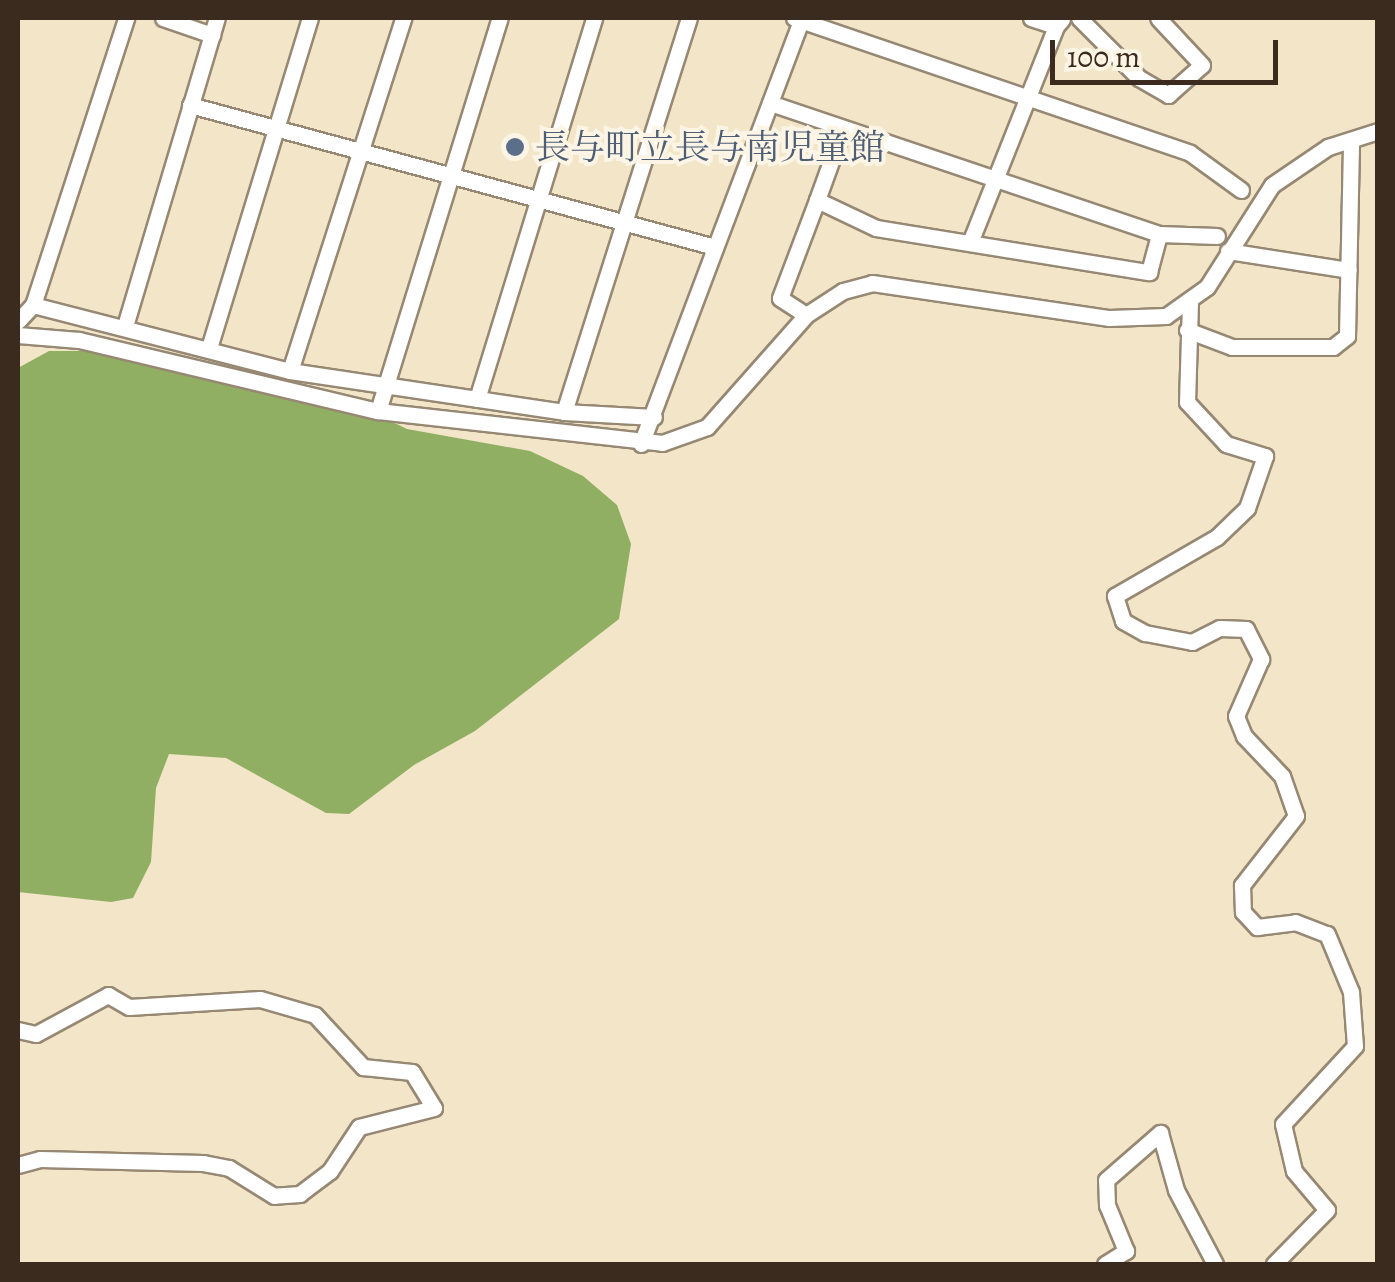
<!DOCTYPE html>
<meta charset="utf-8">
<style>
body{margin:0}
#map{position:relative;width:1395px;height:1282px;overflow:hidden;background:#f2e5c8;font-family:Alegreya,"Noto Serif JP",serif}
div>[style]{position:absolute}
.forest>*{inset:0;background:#91af62}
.roads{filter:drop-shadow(2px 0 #968873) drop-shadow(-2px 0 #968873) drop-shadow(0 2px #968873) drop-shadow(0 -2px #968873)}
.minor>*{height:15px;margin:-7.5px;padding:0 7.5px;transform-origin:7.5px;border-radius:7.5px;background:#fff}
.dots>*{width:28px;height:28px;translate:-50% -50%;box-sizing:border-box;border:5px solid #fcf5e5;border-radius:50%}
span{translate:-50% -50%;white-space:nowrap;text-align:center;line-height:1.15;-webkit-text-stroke:8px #fcf5e5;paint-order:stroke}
.service-label{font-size:35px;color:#4e5e75}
.left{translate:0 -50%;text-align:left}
.frame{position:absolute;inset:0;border:20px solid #3b2a1e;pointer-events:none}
.scale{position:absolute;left:1050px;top:40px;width:228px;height:45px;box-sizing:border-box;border:5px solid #3b2a1e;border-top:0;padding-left:12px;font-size:30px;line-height:35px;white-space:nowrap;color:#3b2a1e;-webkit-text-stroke:8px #fcf5e5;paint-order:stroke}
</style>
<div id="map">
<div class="forest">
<div style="clip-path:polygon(49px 351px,114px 351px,326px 390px,407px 429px,530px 451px,583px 476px,617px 505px,631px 544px,619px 619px,475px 731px,414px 765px,349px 814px,326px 813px,226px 758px,169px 754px,156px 788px,151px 862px,133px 898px,111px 902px,18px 892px,18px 368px)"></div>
</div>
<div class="roads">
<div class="minor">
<div style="left:163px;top:18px;width:52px;rotate:19.1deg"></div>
<div style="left:794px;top:18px;width:418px;rotate:18.8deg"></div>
<div style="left:1190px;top:153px;width:63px;rotate:36deg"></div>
<div style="left:1031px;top:18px;width:26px;rotate:18deg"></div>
<div style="left:1056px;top:26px;width:9px;rotate:-49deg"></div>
<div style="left:1079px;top:18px;width:85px;rotate:45deg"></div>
<div style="left:1139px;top:78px;width:34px;rotate:30deg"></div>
<div style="left:1168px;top:95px;width:45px;rotate:-41.4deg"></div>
<div style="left:1202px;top:65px;width:64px;rotate:-133.1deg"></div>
<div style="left:770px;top:103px;width:410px;rotate:18.6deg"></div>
<div style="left:1159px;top:234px;width:58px;rotate:2deg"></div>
<div style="left:190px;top:105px;width:544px;rotate:15.14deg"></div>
<div style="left:842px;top:131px;width:73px;rotate:109.9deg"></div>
<div style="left:817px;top:200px;width:65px;rotate:25.4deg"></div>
<div style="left:876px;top:228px;width:277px;rotate:9.2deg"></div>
<div style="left:1149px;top:272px;width:39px;rotate:-75deg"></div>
<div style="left:971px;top:240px;width:230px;rotate:-68.3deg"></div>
<div style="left:1228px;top:251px;width:122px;rotate:8.9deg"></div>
<div style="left:1190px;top:302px;width:100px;rotate:91.7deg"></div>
<div style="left:1187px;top:402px;width:57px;rotate:47.1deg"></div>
<div style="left:1226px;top:444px;width:41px;rotate:17.1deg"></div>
<div style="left:1265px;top:456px;width:55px;rotate:109.1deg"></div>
<div style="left:1247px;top:508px;width:42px;rotate:136deg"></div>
<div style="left:1217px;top:537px;width:118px;rotate:150deg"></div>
<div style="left:1115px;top:596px;width:26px;rotate:72deg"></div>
<div style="left:1123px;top:621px;width:25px;rotate:29deg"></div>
<div style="left:1145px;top:633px;width:48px;rotate:10.8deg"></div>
<div style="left:1192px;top:642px;width:31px;rotate:-27deg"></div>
<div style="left:1220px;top:628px;width:26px;rotate:2deg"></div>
<div style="left:1246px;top:629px;width:34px;rotate:63deg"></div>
<div style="left:1261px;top:659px;width:62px;rotate:113.7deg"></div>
<div style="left:1236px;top:716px;width:22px;rotate:68deg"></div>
<div style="left:1244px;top:736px;width:55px;rotate:46.5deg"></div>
<div style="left:1282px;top:776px;width:42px;rotate:70.7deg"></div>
<div style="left:1296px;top:816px;width:88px;rotate:128deg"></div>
<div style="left:1242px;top:885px;width:27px;rotate:88deg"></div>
<div style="left:1243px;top:912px;width:21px;rotate:47deg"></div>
<div style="left:1257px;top:927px;width:38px;rotate:-7deg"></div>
<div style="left:1295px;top:922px;width:34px;rotate:21deg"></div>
<div style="left:1327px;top:934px;width:63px;rotate:67.5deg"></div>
<div style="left:1351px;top:992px;width:54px;rotate:85.8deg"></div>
<div style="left:1355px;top:1046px;width:106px;rotate:132.7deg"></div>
<div style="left:1283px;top:1124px;width:48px;rotate:76.8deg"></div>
<div style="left:1294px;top:1171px;width:51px;rotate:49.8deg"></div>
<div style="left:1327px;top:1210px;width:76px;rotate:134.5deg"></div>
<div style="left:33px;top:305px;width:265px;rotate:14.4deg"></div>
<div style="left:290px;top:371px;width:277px;rotate:8.5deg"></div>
<div style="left:564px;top:412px;width:90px;rotate:3.2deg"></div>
<div style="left:806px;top:315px;width:31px;rotate:-147deg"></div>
<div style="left:780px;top:298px;width:105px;rotate:-69.3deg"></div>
<div style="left:18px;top:321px;width:22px;rotate:-47deg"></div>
<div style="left:33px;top:305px;width:302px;rotate:-72deg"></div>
<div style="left:125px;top:326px;width:321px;rotate:-73.4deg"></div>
<div style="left:1187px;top:330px;width:48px;rotate:20.7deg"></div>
<div style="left:1232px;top:347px;width:101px"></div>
<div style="left:1333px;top:347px;width:18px;rotate:-38deg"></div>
<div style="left:1347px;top:336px;width:196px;rotate:-88.8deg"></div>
<div style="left:18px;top:335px;width:61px;rotate:4.7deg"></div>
<div style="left:79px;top:340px;width:307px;rotate:13.4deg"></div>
<div style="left:378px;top:411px;width:286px;rotate:6.4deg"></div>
<div style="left:662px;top:443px;width:48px;rotate:-19.6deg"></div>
<div style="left:707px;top:427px;width:149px;rotate:-48.5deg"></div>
<div style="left:806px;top:315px;width:44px;rotate:-33deg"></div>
<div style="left:843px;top:291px;width:30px;rotate:-15deg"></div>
<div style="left:872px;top:283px;width:240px;rotate:8.4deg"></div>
<div style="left:1109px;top:318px;width:57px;rotate:-2deg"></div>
<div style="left:1166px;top:316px;width:50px;rotate:-35.3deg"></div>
<div style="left:1207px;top:287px;width:121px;rotate:-57.5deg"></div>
<div style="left:1272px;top:185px;width:68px;rotate:-34.2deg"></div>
<div style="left:1328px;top:147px;width:52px;rotate:-17.7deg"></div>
<div style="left:209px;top:348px;width:345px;rotate:-73deg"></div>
<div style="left:290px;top:371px;width:371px;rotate:-72.2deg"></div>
<div style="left:477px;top:399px;width:399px;rotate:-72.9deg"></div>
<div style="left:378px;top:411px;width:412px;rotate:-72.8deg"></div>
<div style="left:564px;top:412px;width:413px;rotate:-72.4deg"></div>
<div style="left:641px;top:444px;width:455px;rotate:-69.3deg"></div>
<div style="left:18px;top:1030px;width:18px;rotate:13deg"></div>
<div style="left:36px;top:1034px;width:82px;rotate:-28.4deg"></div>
<div style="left:108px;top:995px;width:24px;rotate:30deg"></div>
<div style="left:129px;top:1007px;width:131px;rotate:-3.5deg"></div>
<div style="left:260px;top:999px;width:57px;rotate:16.2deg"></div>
<div style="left:315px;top:1015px;width:71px;rotate:47.3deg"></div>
<div style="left:363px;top:1067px;width:49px;rotate:5.8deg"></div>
<div style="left:412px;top:1072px;width:42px;rotate:58.6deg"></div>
<div style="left:434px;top:1108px;width:77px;rotate:165.8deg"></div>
<div style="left:359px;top:1127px;width:53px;rotate:123.4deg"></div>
<div style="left:330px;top:1171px;width:38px;rotate:143deg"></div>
<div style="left:300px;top:1194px;width:26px;rotate:176deg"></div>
<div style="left:274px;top:1196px;width:53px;rotate:-148.1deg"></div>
<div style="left:229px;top:1168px;width:26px;rotate:-169deg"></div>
<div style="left:203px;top:1163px;width:163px;rotate:-178.6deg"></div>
<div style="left:40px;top:1159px;width:23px;rotate:165deg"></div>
<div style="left:1105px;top:1264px;width:25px;rotate:-32deg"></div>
<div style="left:1126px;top:1251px;width:50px;rotate:-112.4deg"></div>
<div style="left:1107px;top:1205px;width:25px;rotate:-92deg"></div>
<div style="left:1106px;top:1180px;width:72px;rotate:-41deg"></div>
<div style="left:1160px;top:1133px;width:59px;rotate:74.3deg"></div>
<div style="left:1176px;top:1190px;width:84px;rotate:62.2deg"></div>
</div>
</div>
<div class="dots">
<div style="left:515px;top:147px;background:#5c6f8a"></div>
</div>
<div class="service-label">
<span class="left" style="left:535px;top:147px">長与町立長与南児童館</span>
</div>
<div class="frame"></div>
<div class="scale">100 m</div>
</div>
